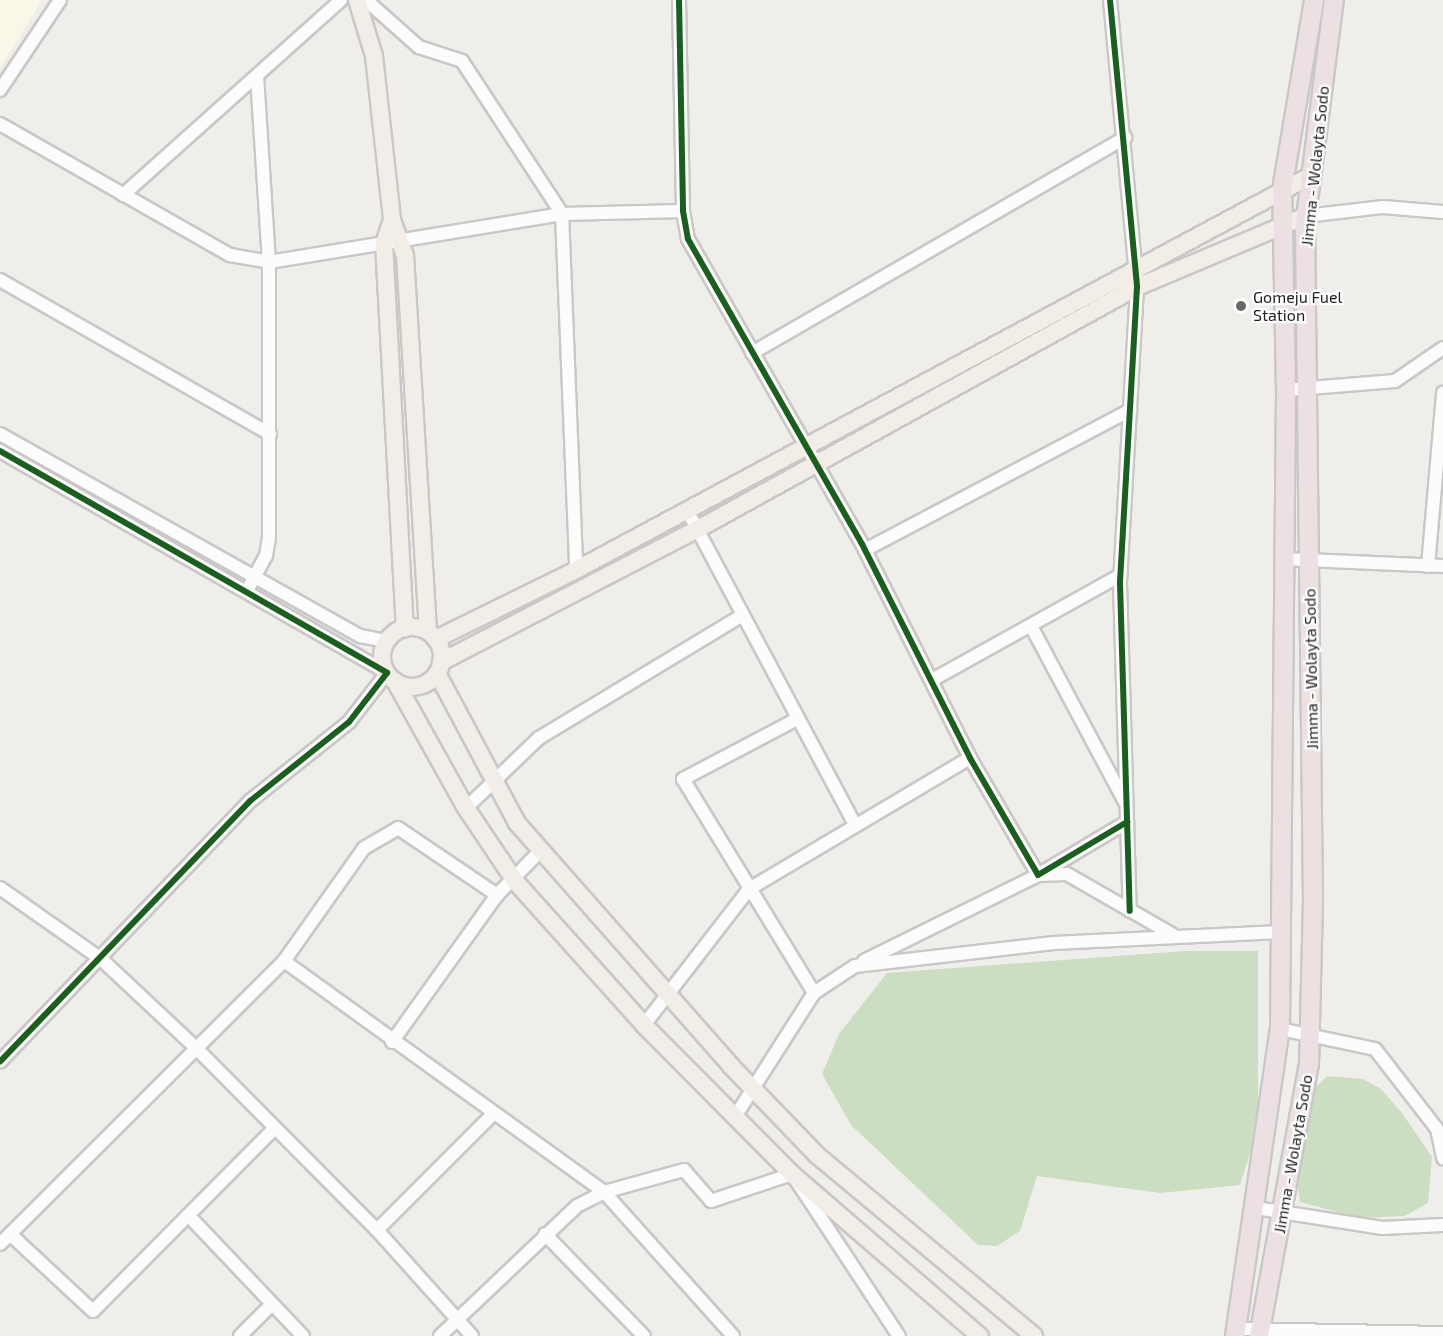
<!DOCTYPE html>
<style>
body{margin:0}
#map{position:relative;width:1443px;height:1336px;overflow:hidden;background:#f0eeeb;font-family:"Exo 2",sans-serif}
div>[style]{position:absolute}
.education>*{inset:0;background:#f8f7e8}
.forest>*{inset:0;background:#cbdec1}
.roads{filter:drop-shadow(2px 0 #c9c8c7) drop-shadow(-2px 0 #c9c8c7) drop-shadow(0 2px #c9c8c7) drop-shadow(0 -2px #c9c8c7)}
.minor>*{height:12px;margin:-6px;padding:0 6px;transform-origin:6px;border-radius:6px;background:#fdfcfc}
.major>*{height:16px;margin:-8px;padding:0 8px;transform-origin:8px;border-radius:8px;background:#f3ede7}
.major>.ring{margin:-8px;padding:0;box-sizing:content-box;background:none;border:16px solid #f3ede7;border-radius:50%}
.highway>*{height:18px;margin:-9px;padding:0 9px;transform-origin:9px;border-radius:9px;background:#ece0e2}
.cycleway>*{height:6px;margin:-3px;padding:0 3px;transform-origin:3px;border-radius:3px;background:#1b5e20}
.dots>*{width:16px;height:16px;translate:-50% -50%;box-sizing:border-box;border:3px solid #fff;border-radius:50%}
span{translate:-50% -50%;white-space:nowrap;text-align:center;line-height:1.15;-webkit-text-stroke:4.5px #fff;paint-order:stroke}
.street-label{font-size:16px;color:#222}
.poi-label{font-size:16px;color:#222}
.left{translate:0 -50%;text-align:left}
</style>
<div id="map">
<div class="education">
<div style="clip-path:polygon(0 0,42px 0,0 68px)"></div>
</div>
<div class="forest">
<div style="clip-path:polygon(1185px 951px,1258px 951px,1258px 1128px,1240px 1185px,1160px 1193px,1037px 1176px,1020px 1231px,997px 1246px,978px 1245px,851px 1125px,822px 1074px,839px 1034px,887px 973px)"></div>
<div style="clip-path:polygon(1327px 1076px,1363px 1079px,1381px 1089px,1402px 1113px,1432px 1157px,1428px 1203px,1404px 1216px,1360px 1218px,1300px 1202px,1296px 1176px,1313px 1090px)"></div>
</div>
<div class="roads">
<div class="minor">
<div style="left:366px;top:0;width:71px;rotate:41.6deg"></div>
<div style="left:419px;top:47px;width:45px;rotate:18deg"></div>
<div style="left:462px;top:61px;width:183px;rotate:56.8deg"></div>
<div style="left:562px;top:214px;width:356px;rotate:87.7deg"></div>
<div style="left:679px;top:0;width:211px;rotate:88.9deg"></div>
<div style="left:683px;top:211px;width:28px;rotate:80deg"></div>
<div style="left:688px;top:239px;width:351px;rotate:60.3deg"></div>
<div style="left:862px;top:544px;width:240px;rotate:63.2deg"></div>
<div style="left:970px;top:758px;width:135px;rotate:59.8deg"></div>
<div style="left:1038px;top:875px;width:104px;rotate:-30.8deg"></div>
<div style="left:1110px;top:0;width:288px;rotate:84.6deg"></div>
<div style="left:1137px;top:287px;width:296px;rotate:93.3deg"></div>
<div style="left:1120px;top:583px;width:328px;rotate:88.3deg"></div>
<div style="left:0;top:90px;width:108px;rotate:-56.3deg"></div>
<div style="left:0;top:124px;width:265px;rotate:29.7deg"></div>
<div style="left:230px;top:255px;width:40px;rotate:10deg"></div>
<div style="left:269px;top:262px;width:297px;rotate:-9.3deg"></div>
<div style="left:562px;top:214px;width:121px;rotate:-1.4deg"></div>
<div style="left:123px;top:195px;width:292px;rotate:-41.8deg"></div>
<div style="left:1306px;top:216px;width:78px;rotate:-6.7deg"></div>
<div style="left:1383px;top:207px;width:60px;rotate:4.8deg"></div>
<div style="left:0;top:280px;width:311px;rotate:29.7deg"></div>
<div style="left:752px;top:353px;width:431px;rotate:-30deg"></div>
<div style="left:1286px;top:390px;width:109px;rotate:-4.7deg"></div>
<div style="left:1395px;top:381px;width:58px;rotate:-34.5deg"></div>
<div style="left:0;top:434px;width:413px;rotate:29.3deg"></div>
<div style="left:360px;top:636px;width:26px;rotate:11deg"></div>
<div style="left:0;top:451px;width:446px;rotate:29.8deg"></div>
<div style="left:387px;top:673px;width:62px;rotate:127.8deg"></div>
<div style="left:349px;top:722px;width:127px;rotate:141.4deg"></div>
<div style="left:250px;top:801px;width:361px;rotate:133.8deg"></div>
<div style="left:687px;top:510px;width:356px;rotate:61.9deg"></div>
<div style="left:865px;top:550px;width:300px;rotate:-27.8deg"></div>
<div style="left:1284px;top:559px;width:159px;rotate:2.5deg"></div>
<div style="left:1428px;top:566px;width:174px;rotate:-85deg"></div>
<div style="left:247px;top:591px;width:40px;rotate:-62deg"></div>
<div style="left:266px;top:556px;width:18px;rotate:-81deg"></div>
<div style="left:269px;top:538px;width:276px;rotate:-90deg"></div>
<div style="left:269px;top:262px;width:186px;rotate:-93.7deg"></div>
<div style="left:1031px;top:626px;width:200px;rotate:61.9deg"></div>
<div style="left:932px;top:680px;width:216px;rotate:-29.1deg"></div>
<div style="left:797px;top:719px;width:129px;rotate:152.2deg"></div>
<div style="left:683px;top:779px;width:251px;rotate:58.5deg"></div>
<div style="left:466px;top:808px;width:101px;rotate:-43.8deg"></div>
<div style="left:539px;top:738px;width:238px;rotate:-31.1deg"></div>
<div style="left:0;top:888px;width:123px;rotate:35.1deg"></div>
<div style="left:101px;top:959px;width:130px;rotate:43.1deg"></div>
<div style="left:196px;top:1048px;width:257px;rotate:45.2deg"></div>
<div style="left:377px;top:1230px;width:142px;rotate:48.1deg"></div>
<div style="left:284px;top:961px;width:395px;rotate:35.8deg"></div>
<div style="left:604px;top:1192px;width:193px;rotate:48.1deg"></div>
<div style="left:864px;top:961px;width:194px;rotate:-26.3deg"></div>
<div style="left:1038px;top:875px;width:29px;rotate:-2deg"></div>
<div style="left:1067px;top:874px;width:122px;rotate:29.9deg"></div>
<div style="left:644px;top:1025px;width:172px;rotate:-52.3deg"></div>
<div style="left:749px;top:889px;width:257px;rotate:-30.7deg"></div>
<div style="left:1280px;top:1029px;width:97px;rotate:11.9deg"></div>
<div style="left:1375px;top:1049px;width:101px;rotate:52.2deg"></div>
<div style="left:1437px;top:1129px;width:30px;rotate:78deg"></div>
<div style="left:392px;top:1042px;width:181px;rotate:-54.5deg"></div>
<div style="left:497px;top:895px;width:63px;rotate:-45.6deg"></div>
<div style="left:736px;top:1115px;width:145px;rotate:-57.4deg"></div>
<div style="left:814px;top:993px;width:49px;rotate:-33.4deg"></div>
<div style="left:855px;top:966px;width:200px;rotate:-6.6deg"></div>
<div style="left:1054px;top:943px;width:226px;rotate:-2.8deg"></div>
<div style="left:1256px;top:1208px;width:128px;rotate:9deg"></div>
<div style="left:1382px;top:1228px;width:61px;rotate:-2.8deg"></div>
<div style="left:188px;top:1215px;width:167px;rotate:46.5deg"></div>
<div style="left:377px;top:1230px;width:163px;rotate:-45deg"></div>
<div style="left:10px;top:1234px;width:113px;rotate:42.9deg"></div>
<div style="left:93px;top:1311px;width:258px;rotate:-45.2deg"></div>
<div style="left:545px;top:1234px;width:142px;rotate:45.9deg"></div>
<div style="left:0;top:1244px;width:401px;rotate:-44.9deg"></div>
<div style="left:284px;top:961px;width:138px;rotate:-54.7deg"></div>
<div style="left:364px;top:848px;width:39px;rotate:-30deg"></div>
<div style="left:398px;top:828px;width:120px;rotate:34.1deg"></div>
<div style="left:1236px;top:1329px;width:207px;rotate:1.1deg"></div>
<div style="left:240px;top:1336px;width:45px;rotate:-45deg"></div>
<div style="left:440px;top:1336px;width:189px;rotate:-43.5deg"></div>
<div style="left:577px;top:1206px;width:30px;rotate:-27deg"></div>
<div style="left:604px;top:1192px;width:83px;rotate:-15.4deg"></div>
<div style="left:684px;top:1170px;width:41px;rotate:48.9deg"></div>
<div style="left:711px;top:1201px;width:85px;rotate:-18.4deg"></div>
<div style="left:792px;top:1174px;width:194px;rotate:56.6deg"></div>
</div>
<div class="major">
<div style="left:357px;top:0;width:59px;rotate:73.1deg"></div>
<div style="left:374px;top:56px;width:165px;rotate:83.7deg"></div>
<div style="left:392px;top:220px;width:37px;rotate:70deg"></div>
<div style="left:405px;top:255px;width:377px;rotate:86.5deg"></div>
<div style="left:392px;top:220px;width:24px;rotate:109deg"></div>
<div style="left:384px;top:243px;width:386px;rotate:86.9deg"></div>
<div class="ring" style="left:382px;top:627px;width:44px;height:44px"></div>
<div style="left:436px;top:639px;width:156px;rotate:-26.2deg"></div>
<div style="left:576px;top:570px;width:835px;rotate:-28.22deg"></div>
<div style="left:441px;top:662px;width:289px;rotate:-27.4deg"></div>
<div style="left:698px;top:529px;width:501px;rotate:-28.87deg"></div>
<div style="left:1137px;top:287px;width:183px;rotate:-22.8deg"></div>
<div style="left:437px;top:673px;width:170px;rotate:61.9deg"></div>
<div style="left:517px;top:823px;width:324px;rotate:48.6deg"></div>
<div style="left:731px;top:1066px;width:125px;rotate:46deg"></div>
<div style="left:818px;top:1156px;width:281px;rotate:39.8deg"></div>
<div style="left:395px;top:681px;width:145px;rotate:60.8deg"></div>
<div style="left:466px;top:808px;width:88px;rotate:56.1deg"></div>
<div style="left:515px;top:881px;width:193px;rotate:48.1deg"></div>
<div style="left:644px;top:1025px;width:210px;rotate:45.2deg"></div>
<div style="left:792px;top:1174px;width:248px;rotate:40.8deg"></div>
</div>
<div class="highway">
<div style="left:1235px;top:1336px;width:310px;rotate:-81.7deg"></div>
<div style="left:1280px;top:1029px;width:639px;rotate:-89.46deg"></div>
<div style="left:1286px;top:390px;width:200px;rotate:-91.1deg"></div>
<div style="left:1282px;top:190px;width:193px;rotate:-80.4deg"></div>
<div style="left:1259px;top:1336px;width:277px;rotate:-79.6deg"></div>
<div style="left:1309px;top:1064px;width:164px;rotate:-88.6deg"></div>
<div style="left:1313px;top:900px;width:675px;rotate:-90.68deg"></div>
<div style="left:1305px;top:225px;width:227px;rotate:-82.7deg"></div>
</div>
</div>
<div class="cycleway">
<div style="left:679px;top:0;width:211px;rotate:88.9deg"></div>
<div style="left:683px;top:211px;width:28px;rotate:80deg"></div>
<div style="left:688px;top:239px;width:351px;rotate:60.3deg"></div>
<div style="left:862px;top:544px;width:240px;rotate:63.2deg"></div>
<div style="left:970px;top:758px;width:135px;rotate:59.8deg"></div>
<div style="left:1038px;top:875px;width:104px;rotate:-30.8deg"></div>
<div style="left:1110px;top:0;width:288px;rotate:84.6deg"></div>
<div style="left:1137px;top:287px;width:296px;rotate:93.3deg"></div>
<div style="left:1120px;top:583px;width:328px;rotate:88.3deg"></div>
<div style="left:0;top:451px;width:446px;rotate:29.8deg"></div>
<div style="left:387px;top:673px;width:62px;rotate:127.8deg"></div>
<div style="left:349px;top:722px;width:127px;rotate:141.4deg"></div>
<div style="left:250px;top:801px;width:361px;rotate:133.8deg"></div>
</div>
<div class="dots">
<div style="left:1241px;top:306px;background:#6a6968"></div>
</div>
<div class="street-label">
<span style="left:1315px;top:166px;rotate:-84deg">Jimma - Wolayta Sodo</span>
<span style="left:1311px;top:669px;rotate:-91deg">Jimma - Wolayta Sodo</span>
<span style="left:1293px;top:1154px;rotate:-80deg">Jimma - Wolayta Sodo</span>
</div>
<div class="poi-label">
<span class="left" style="left:1253px;top:306px">Gomeju Fuel<br>Station</span>
</div>
</div>
